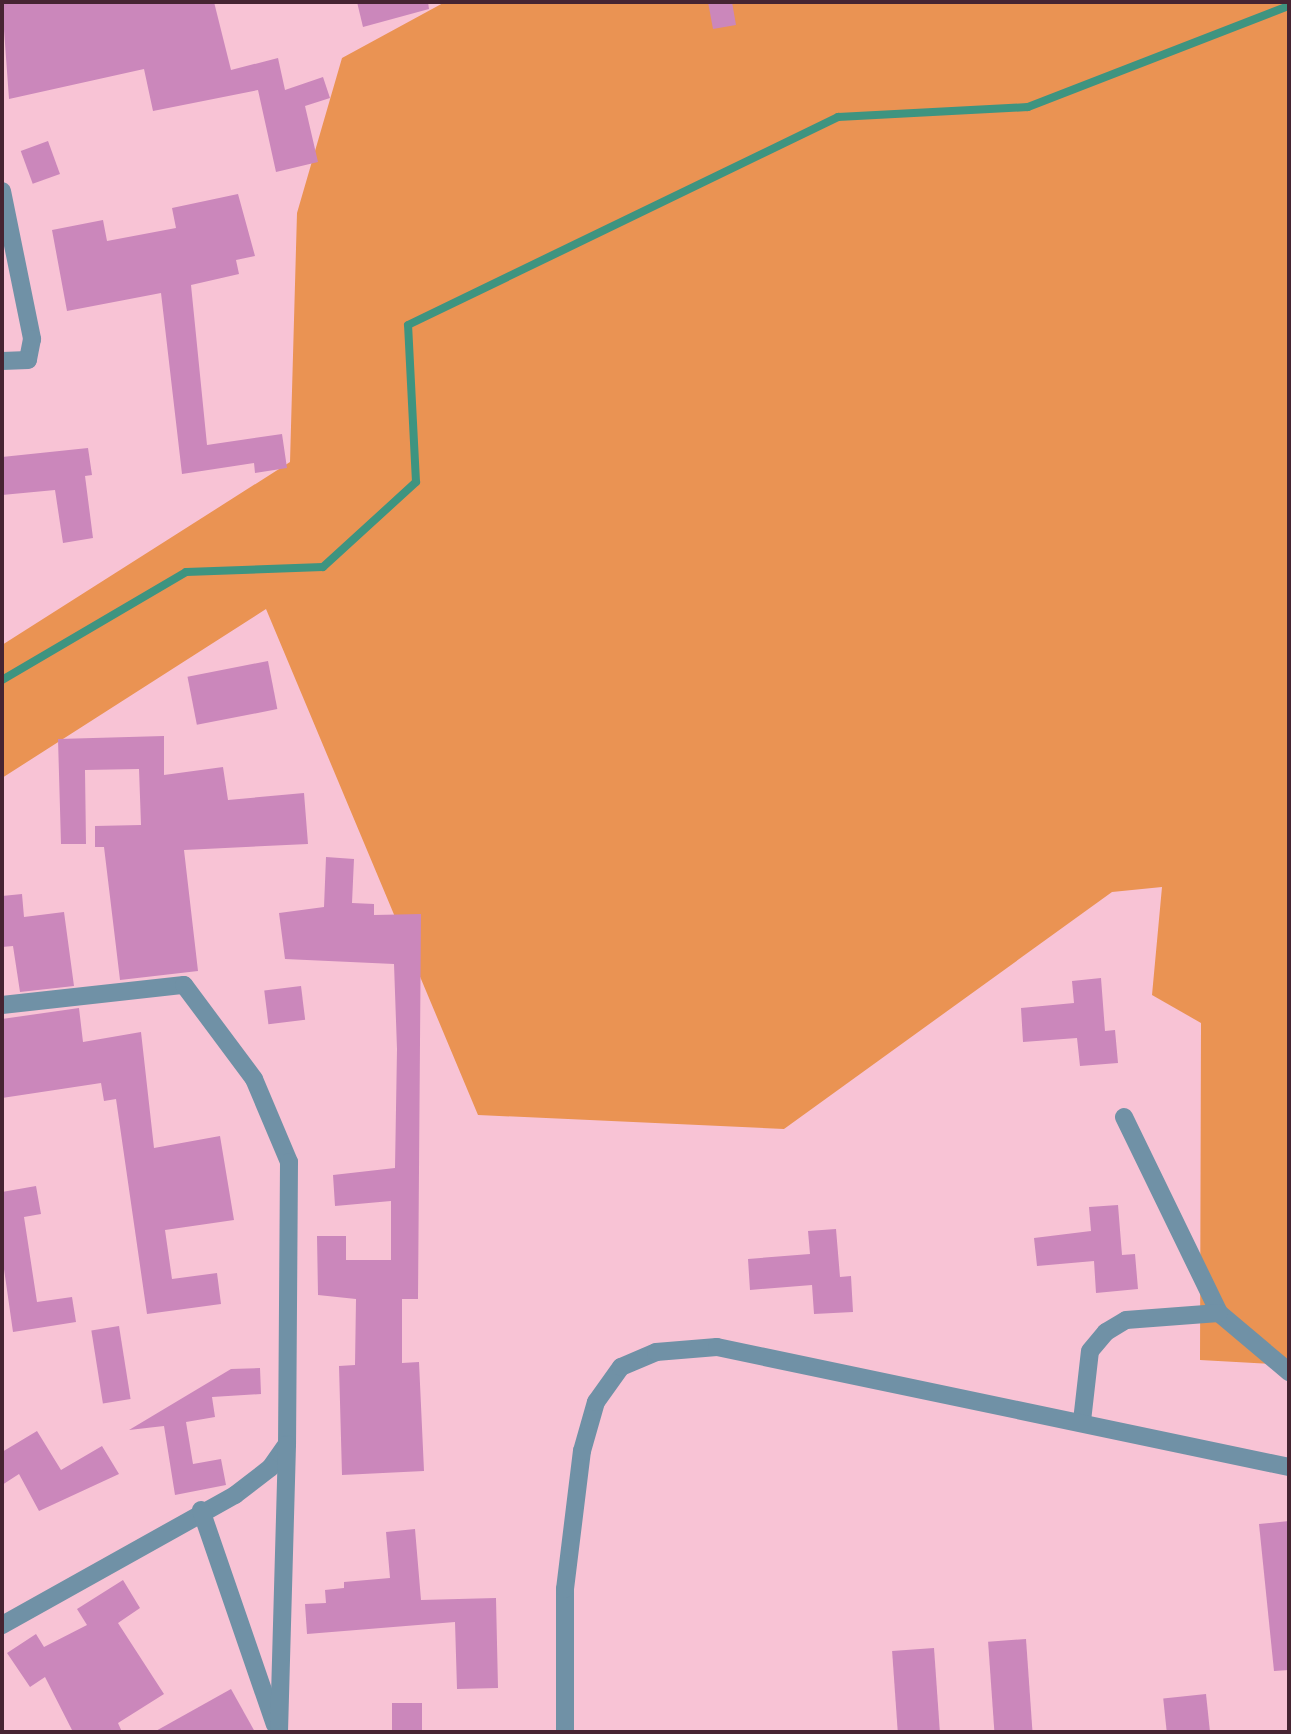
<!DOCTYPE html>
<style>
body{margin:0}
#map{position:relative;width:1291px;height:1734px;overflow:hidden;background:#f8c3d5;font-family:Inter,sans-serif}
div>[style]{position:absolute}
.green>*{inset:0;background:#ea9353}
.stream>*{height:8px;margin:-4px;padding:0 4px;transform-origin:4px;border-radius:4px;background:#3e9480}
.building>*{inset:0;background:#cb87bb;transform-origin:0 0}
.minor>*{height:18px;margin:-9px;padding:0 9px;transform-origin:9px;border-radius:9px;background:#7091a6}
span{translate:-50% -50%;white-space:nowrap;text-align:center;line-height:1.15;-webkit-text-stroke:6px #fad6e2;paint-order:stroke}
.frame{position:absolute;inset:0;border:4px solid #462432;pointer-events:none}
</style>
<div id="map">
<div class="green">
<div style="clip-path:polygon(445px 2px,1289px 2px,1289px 1365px,1200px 1360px,1201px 1023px,1152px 995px,1162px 887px,1112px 892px,784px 1129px,478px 1115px,266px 609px,2px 778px,2px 645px,290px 462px,297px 213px,342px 58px)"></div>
</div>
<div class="stream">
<div style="left:2px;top:680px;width:213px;rotate:-30.4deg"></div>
<div style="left:186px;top:572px;width:137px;rotate:-2.1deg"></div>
<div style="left:323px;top:567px;width:126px;rotate:-42.4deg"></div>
<div style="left:416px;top:482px;width:157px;rotate:-92.9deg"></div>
<div style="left:408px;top:325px;width:478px;rotate:-25.8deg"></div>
<div style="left:838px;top:117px;width:190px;rotate:-3deg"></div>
<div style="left:1028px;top:107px;width:280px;rotate:-21.2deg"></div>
</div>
<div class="building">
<div style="clip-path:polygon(2px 2px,214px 2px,231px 70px,278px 58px,285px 90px,323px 77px,330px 98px,305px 106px,318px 162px,276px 172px,258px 90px,153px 111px,144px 69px,9px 99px)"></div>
<div style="clip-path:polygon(357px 2px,428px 2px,429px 9px,363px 27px)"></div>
<div style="clip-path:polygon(708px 2px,732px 2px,736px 25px,713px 29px)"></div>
<div style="left:48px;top:141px;width:35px;height:29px;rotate:70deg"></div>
<div style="clip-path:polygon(238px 194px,255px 256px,236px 260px,239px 274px,191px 285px,207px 445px,282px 434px,287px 468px,255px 473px,254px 463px,182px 474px,161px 293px,67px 311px,52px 230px,103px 220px,107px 241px,176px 228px,172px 208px)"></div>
<div style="clip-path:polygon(88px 448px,92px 475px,85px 476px,93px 538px,63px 543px,55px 490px,2px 495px,2px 457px)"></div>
<div style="left:268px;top:661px;width:49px;height:82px;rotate:79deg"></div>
<div style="clip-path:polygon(164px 736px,164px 775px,223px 767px,228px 800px,304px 793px,308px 844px,184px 850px,198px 971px,120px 980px,104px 847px,95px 847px,95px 826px,141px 825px,139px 769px,85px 770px,86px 844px,61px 844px,58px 739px)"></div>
<div style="clip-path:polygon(326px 857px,354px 859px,352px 903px,374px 904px,374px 915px,421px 914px,418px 1299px,402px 1299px,402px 1363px,419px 1362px,424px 1471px,342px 1475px,339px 1366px,355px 1365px,356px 1299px,318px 1295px,317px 1236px,346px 1236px,346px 1260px,391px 1260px,391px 1201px,335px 1206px,333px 1175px,395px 1168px,397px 1049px,394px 964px,285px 959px,279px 913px,324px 907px)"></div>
<div style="clip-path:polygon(22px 894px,24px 917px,64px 912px,74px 986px,20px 992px,13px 946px,2px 947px,2px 896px)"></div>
<div style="clip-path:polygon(1101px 978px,1105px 1031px,1115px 1030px,1118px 1063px,1080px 1066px,1077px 1038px,1023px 1042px,1021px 1008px,1074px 1003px,1072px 981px)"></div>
<div style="left:301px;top:986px;width:34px;height:37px;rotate:83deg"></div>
<div style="clip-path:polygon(79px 1008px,83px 1042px,141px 1032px,154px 1148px,220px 1136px,234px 1220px,165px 1230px,172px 1279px,217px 1273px,221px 1304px,147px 1314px,116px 1099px,104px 1101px,101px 1083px,2px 1098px,2px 1019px)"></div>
<div style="clip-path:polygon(36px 1186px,41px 1214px,24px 1217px,37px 1302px,72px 1297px,76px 1322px,13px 1332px,2px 1255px,2px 1192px)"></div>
<div style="clip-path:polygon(1118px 1205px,1122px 1255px,1135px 1254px,1138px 1289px,1096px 1293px,1094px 1261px,1037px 1266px,1034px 1238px,1091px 1231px,1089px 1207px)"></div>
<div style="clip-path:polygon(836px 1229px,840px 1277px,851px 1276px,853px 1312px,814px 1314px,812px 1285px,750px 1290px,748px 1259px,810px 1254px,808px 1231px)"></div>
<div style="left:119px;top:1326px;width:74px;height:28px;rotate:81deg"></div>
<div style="clip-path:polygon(260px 1368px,261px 1394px,212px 1397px,215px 1417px,186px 1422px,193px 1464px,221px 1459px,226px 1485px,175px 1495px,164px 1426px,129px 1430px,231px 1369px)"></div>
<div style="clip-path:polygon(37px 1431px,61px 1470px,102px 1446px,119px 1474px,39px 1511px,19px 1474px,2px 1485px,2px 1452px)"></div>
<div style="clip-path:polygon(1289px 1521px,1289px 1670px,1274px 1671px,1259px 1524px)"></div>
<div style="clip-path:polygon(415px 1529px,421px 1600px,496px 1598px,498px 1688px,457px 1689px,455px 1622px,307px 1634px,305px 1604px,326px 1603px,325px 1590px,344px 1588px,344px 1582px,390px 1578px,386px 1532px)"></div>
<div style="clip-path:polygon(123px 1580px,140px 1608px,118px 1623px,164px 1694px,118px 1723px,122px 1732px,73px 1732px,45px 1677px,30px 1687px,7px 1653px,36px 1634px,44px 1647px,87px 1625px,77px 1609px)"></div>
<div style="left:1026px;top:1639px;width:93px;height:38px;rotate:86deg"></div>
<div style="left:934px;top:1648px;width:84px;height:42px;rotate:86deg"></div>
<div style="clip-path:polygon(231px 1689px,255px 1732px,154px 1732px)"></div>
<div style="left:1206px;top:1694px;width:38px;height:43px;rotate:84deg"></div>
<div style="left:392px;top:1703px;width:30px;height:29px"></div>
</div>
<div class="minor">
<div style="left:2px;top:191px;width:151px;rotate:78.5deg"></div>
<div style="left:32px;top:339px;width:21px;rotate:101deg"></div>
<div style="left:28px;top:360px;width:26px;rotate:178deg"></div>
<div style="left:2px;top:1005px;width:183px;rotate:-6.3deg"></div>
<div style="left:184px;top:985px;width:117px;rotate:53.3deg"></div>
<div style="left:254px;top:1079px;width:90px;rotate:67.1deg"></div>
<div style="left:289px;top:1162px;width:282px;rotate:90.4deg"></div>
<div style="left:287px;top:1444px;width:29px;rotate:125deg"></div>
<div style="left:270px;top:1468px;width:44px;rotate:142.4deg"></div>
<div style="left:235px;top:1495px;width:267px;rotate:150.8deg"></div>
<div style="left:1124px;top:1117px;width:218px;rotate:64.1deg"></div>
<div style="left:1219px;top:1313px;width:92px;rotate:40.1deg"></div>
<div style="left:1082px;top:1421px;width:70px;rotate:-83.5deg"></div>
<div style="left:1090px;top:1351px;width:25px;rotate:-50deg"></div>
<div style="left:1106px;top:1332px;width:23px;rotate:-31deg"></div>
<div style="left:1126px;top:1320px;width:93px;rotate:-4.3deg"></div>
<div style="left:201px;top:1510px;width:227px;rotate:71deg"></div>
<div style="left:279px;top:1732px;width:287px;rotate:-88.4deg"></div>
<div style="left:565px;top:1732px;width:143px;rotate:-90deg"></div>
<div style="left:565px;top:1589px;width:139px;rotate:-83deg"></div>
<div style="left:582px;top:1451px;width:51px;rotate:-74.1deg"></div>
<div style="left:596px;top:1402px;width:43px;rotate:-54.5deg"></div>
<div style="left:621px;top:1367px;width:38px;rotate:-23deg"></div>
<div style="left:656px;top:1352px;width:61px;rotate:-4.7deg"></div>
<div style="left:717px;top:1347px;width:584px;rotate:11.85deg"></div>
</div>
<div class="frame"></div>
</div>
